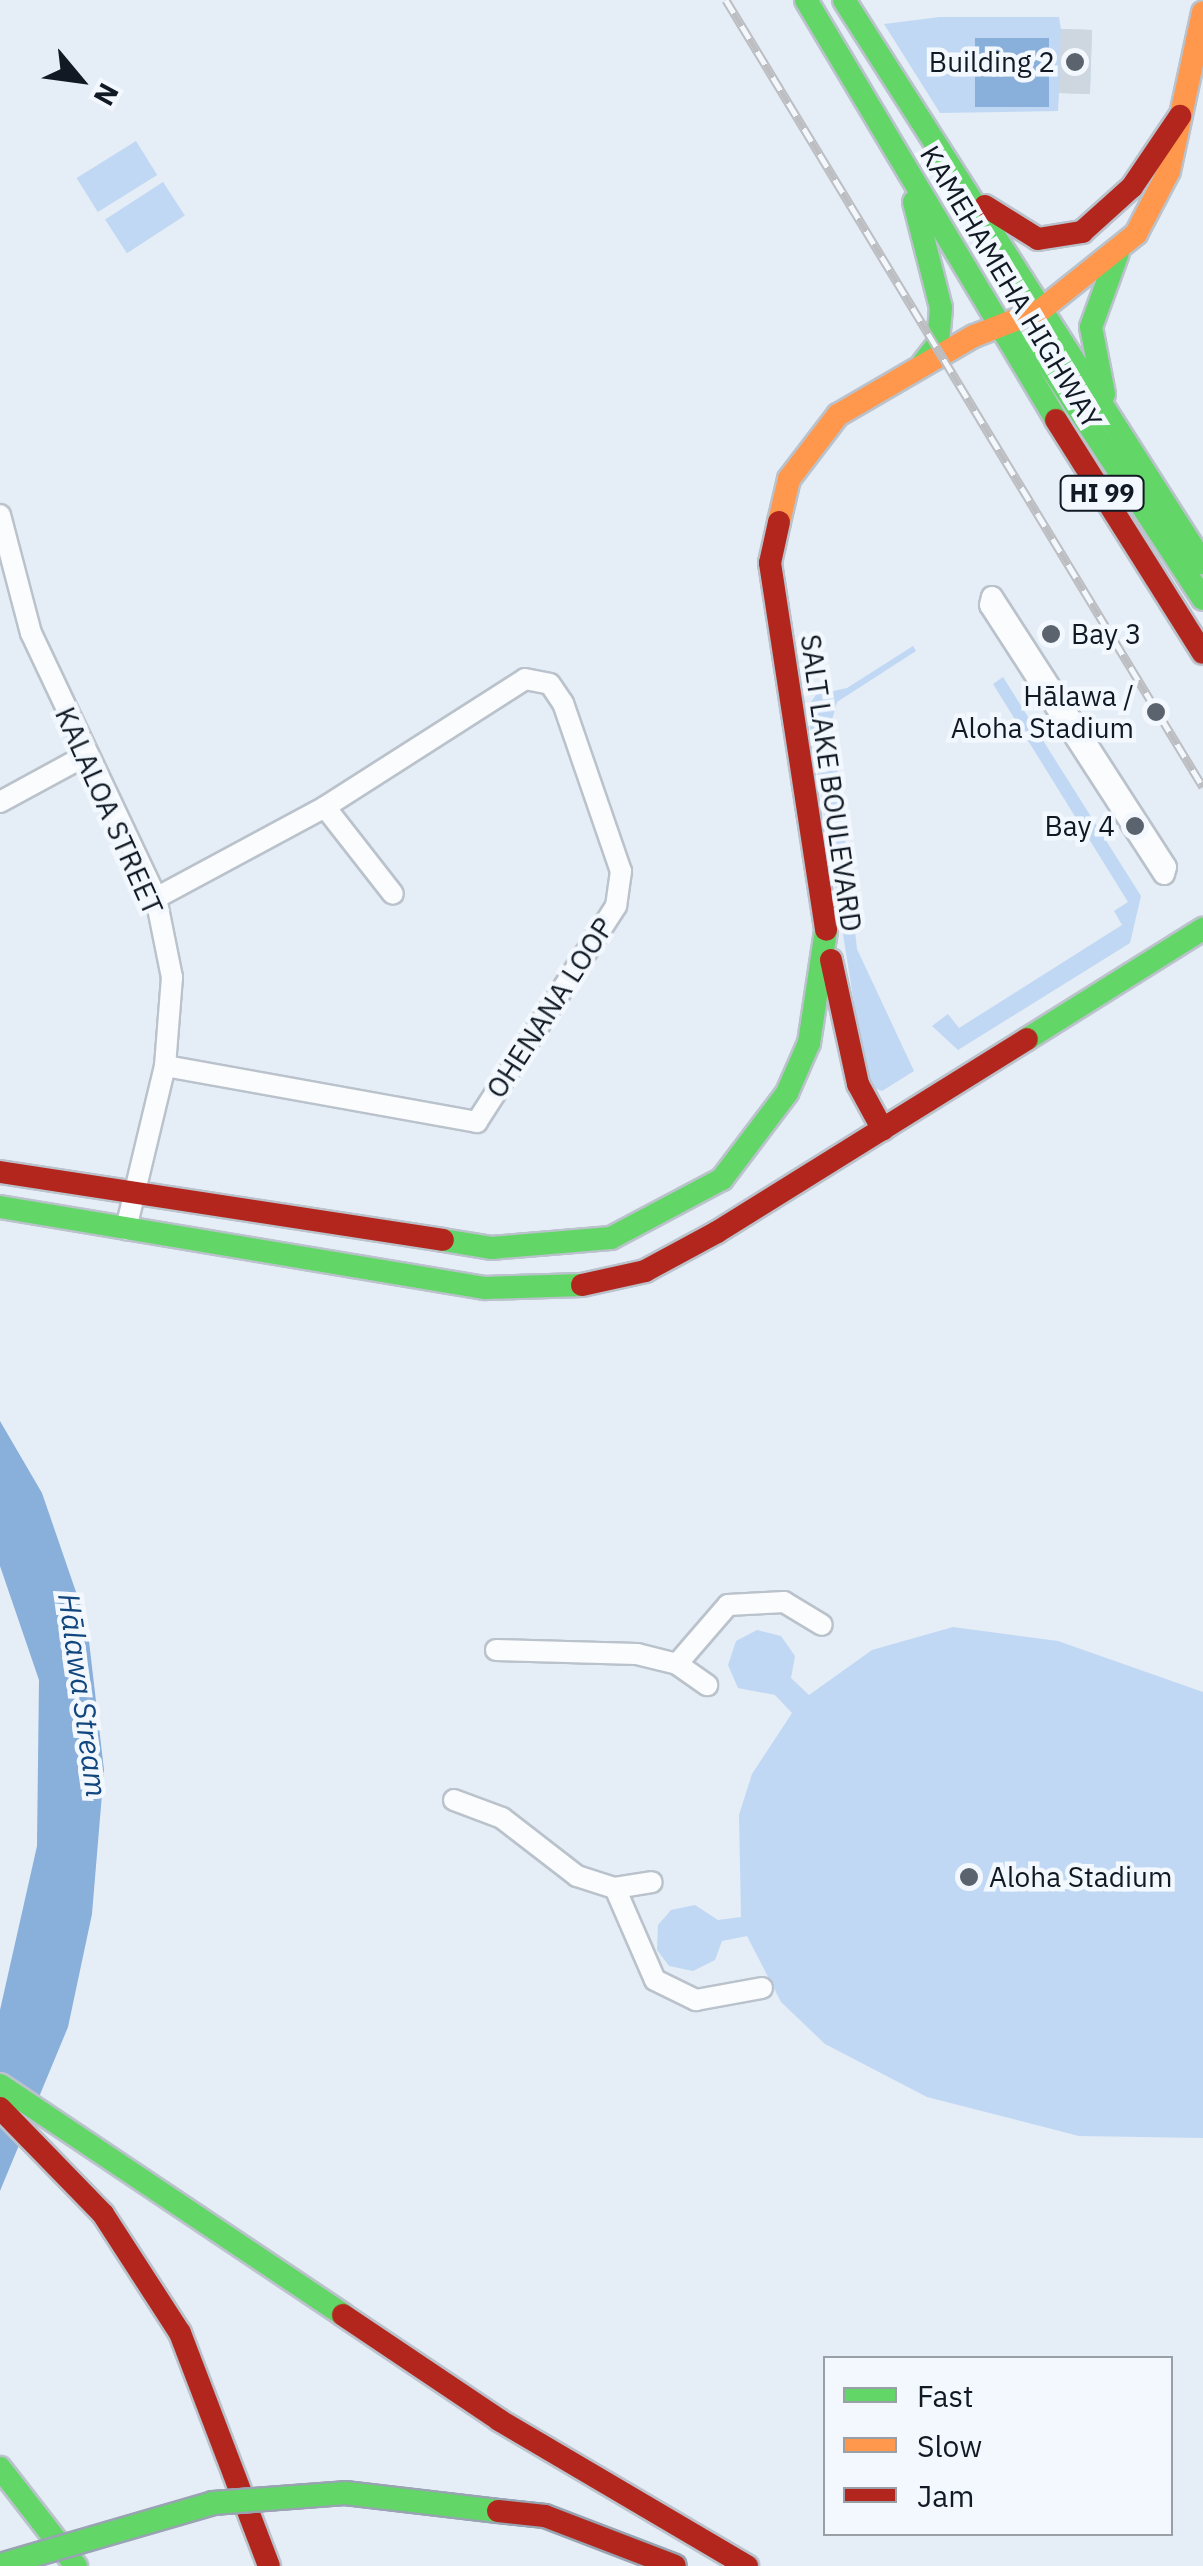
<!DOCTYPE html>
<meta charset="utf-8">
<style>
body{margin:0}
#map{position:relative;width:1203px;height:2566px;overflow:hidden;background:#e5edf6;font-family:"IBM Plex Sans",sans-serif}
div>[style]{position:absolute}
.green>*{inset:0;background:#c0d8f4;transform-origin:0 0}
.water>*{inset:0;background:#89afdb;transform-origin:0 0}
.building>*{inset:0;background:#ced6e0;transform-origin:0 0}
.roads{filter:drop-shadow(2px 0 #bac2cb) drop-shadow(-2px 0 #bac2cb) drop-shadow(0 2px #bac2cb) drop-shadow(0 -2px #bac2cb)}
.street>*{height:20px;margin:-10px;padding:0 10px;transform-origin:10px;border-radius:10px;background:#fbfcfe}
.fast>*{height:22px;margin:-11px;padding:0 11px;transform-origin:11px;border-radius:11px;background:#63d668}
.slow>*{height:22px;margin:-11px;padding:0 11px;transform-origin:11px;border-radius:11px;background:#ff974d}
.jam>*{height:22px;margin:-11px;padding:0 11px;transform-origin:11px;border-radius:11px;background:#b3261e}
.rail>*{height:9px;margin-top:-4.5px;transform-origin:0;background:repeating-linear-gradient(90deg,#f3f8fe 0 15px,#bcbec1 0 30px);box-sizing:border-box;border-block:2px solid #bcbec1}
.bridges{filter:drop-shadow(2px 0 #98a4b1) drop-shadow(-2px 0 #98a4b1) drop-shadow(0 2px #98a4b1) drop-shadow(0 -2px #98a4b1)}
.fast-bridge>*{height:22px;margin:-11px;padding:0 11px;transform-origin:11px;border-radius:11px;background:#63d668}
.jam-bridge>*{height:22px;margin:-11px;padding:0 11px;transform-origin:11px;border-radius:11px;background:#b3261e}
.dots>*{width:28px;height:28px;translate:-50% -50%;box-sizing:border-box;border:5px solid #f3f8fe;border-radius:50%}
span{translate:-50% -50%;white-space:nowrap;text-align:center;line-height:1.15;-webkit-text-stroke:9px #f3f8fe;paint-order:stroke}
.shield-label span{padding:2px 8px;background:#f3f8fe;border:2px solid;border-radius:8px;-webkit-text-stroke-width:0}
.shield-label{font-size:25px;color:#111a24;font-weight:700}
.poi-label{font-size:28px;color:#111a24}
.right{translate:-100% -50%;text-align:right}
.left{translate:0 -50%;text-align:left}
.street-label{font-size:28px;color:#111a24}
.water-label{font-size:30px;color:#11477e;font-style:italic}
.legend{position:absolute;left:823px;top:2356px;width:350px;height:180px;box-sizing:border-box;background:#f3f8fe;border:2px solid #999fa7;margin:0;padding:12px 18px;list-style:none;font-size:30px;color:#111a24}
.legend li{display:flex;align-items:center;gap:20px;height:50px}
.legend b{width:50px;border:2px solid #999fa7}
.north{position:absolute;left:30px;top:30px;width:100px;height:100px;-webkit-text-stroke:8px #f3f8fe;paint-order:stroke;rotate:119deg;font-size:28px;font-weight:700;line-height:40px;text-align:center;color:#111a24}
.north::after{content:'';display:block;margin:auto;width:35px;height:45px;background:#111a24;clip-path:polygon(50% 0,100% 100%,50% 72%,0 100%)}
</style>
<div id="map">
<div class="green">
<div style="clip-path:polygon(940px 17px,1059px 17px,1061px 29px,1092px 30px,1090px 94px,1059px 93px,1058px 111px,940px 113px,884px 24px)"></div>
<div style="left:136px;top:141px;width:40px;height:70px;rotate:58deg"></div>
<div style="left:163px;top:182px;width:40px;height:69px;rotate:57deg"></div>
<div style="clip-path:polygon(913px 646px,916px 651px,837px 702px,832px 720px,857px 949px,914px 1071px,882px 1091px,867px 1085px,807px 708px,816px 695px,847px 688px)"></div>
<div style="clip-path:polygon(1003px 677px,1141px 896px,1130px 943px,958px 1050px,932px 1026px,948px 1014px,959px 1028px,1122px 925px,1114px 911px,1128px 902px,993px 684px)"></div>
<div style="clip-path:polygon(953px 1627px,1058px 1641px,1203px 1692px,1203px 2138px,1079px 2136px,927px 2097px,825px 2044px,781px 2002px,747px 1936px,722px 1941px,715px 1960px,693px 1971px,669px 1966px,657px 1950px,658px 1925px,671px 1910px,695px 1905px,718px 1920px,741px 1917px,739px 1815px,752px 1774px,792px 1713px,775px 1695px,738px 1688px,728px 1665px,736px 1641px,757px 1630px,781px 1636px,795px 1656px,791px 1678px,809px 1695px,872px 1650px)"></div>
</div>
<div class="water">
<div style="left:975px;top:38px;width:74px;height:69px"></div>
<div style="clip-path:polygon(0 1421px,42px 1493px,87px 1624px,104px 1770px,92px 1914px,68px 2027px,0 2191px,0 2010px,37px 1846px,39px 1680px,0 1566px)"></div>
</div>
<div class="building">
<div style="left:1061px;top:29px;width:31px;height:64px;rotate:2deg"></div>
</div>
<div class="roads">
<div class="street">
<div style="left:0;top:515px;width:122px;rotate:75.3deg"></div>
<div style="left:31px;top:633px;width:293px;rotate:64.7deg"></div>
<div style="left:156px;top:898px;width:81px;rotate:78.6deg"></div>
<div style="left:172px;top:977px;width:89px;rotate:94.5deg"></div>
<div style="left:165px;top:1066px;width:168px;rotate:103.5deg"></div>
<div style="left:992px;top:597px;width:321px;rotate:57.2deg"></div>
<div style="left:1166px;top:867px;width:7px;rotate:106deg"></div>
<div style="left:1164px;top:874px;width:320px;rotate:-122.9deg"></div>
<div style="left:990px;top:605px;width:8px;rotate:-76deg"></div>
<div style="left:0;top:802px;width:94px;rotate:-28.5deg"></div>
<div style="left:325px;top:807px;width:110px;rotate:52deg"></div>
<div style="left:156px;top:898px;width:192px;rotate:-28.3deg"></div>
<div style="left:325px;top:807px;width:237px;rotate:-32.6deg"></div>
<div style="left:525px;top:679px;width:25px;rotate:11deg"></div>
<div style="left:550px;top:684px;width:23px;rotate:56deg"></div>
<div style="left:563px;top:703px;width:178px;rotate:71deg"></div>
<div style="left:621px;top:871px;width:35px;rotate:98deg"></div>
<div style="left:616px;top:906px;width:257px;rotate:122.8deg"></div>
<div style="left:477px;top:1122px;width:317px;rotate:-169.8deg"></div>
<div style="left:496px;top:1650px;width:141px;rotate:1.6deg"></div>
<div style="left:637px;top:1654px;width:41px;rotate:14deg"></div>
<div style="left:677px;top:1664px;width:37px;rotate:35deg"></div>
<div style="left:677px;top:1664px;width:78px;rotate:-49.2deg"></div>
<div style="left:728px;top:1605px;width:56px;rotate:-3.1deg"></div>
<div style="left:784px;top:1602px;width:44px;rotate:31.2deg"></div>
<div style="left:454px;top:1800px;width:51px;rotate:20.6deg"></div>
<div style="left:502px;top:1818px;width:95px;rotate:37.7deg"></div>
<div style="left:577px;top:1876px;width:40px;rotate:18deg"></div>
<div style="left:615px;top:1888px;width:37px;rotate:-9deg"></div>
<div style="left:615px;top:1888px;width:100px;rotate:66.5deg"></div>
<div style="left:655px;top:1980px;width:46px;rotate:26deg"></div>
<div style="left:696px;top:2000px;width:67px;rotate:-10.3deg"></div>
</div>
<div class="fast">
<div style="left:806px;top:0;width:489px;rotate:59.2deg"></div>
<div style="left:844px;top:0;width:668px;rotate:57.48deg"></div>
<div style="left:914px;top:202px;width:109px;rotate:75.7deg"></div>
<div style="left:941px;top:308px;width:36px;rotate:95deg"></div>
<div style="left:938px;top:344px;width:24px;rotate:128deg"></div>
<div style="left:1003px;top:332px;width:55px;rotate:34.6deg"></div>
<div style="left:1048px;top:363px;width:282px;rotate:56.7deg"></div>
<div style="left:1104px;top:394px;width:68px;rotate:-101deg"></div>
<div style="left:1091px;top:327px;width:79px;rotate:-70deg"></div>
<div style="left:1027px;top:1039px;width:208px;rotate:-32deg"></div>
<div style="left:0;top:1207px;width:492px;rotate:9.5deg"></div>
<div style="left:485px;top:1288px;width:97px;rotate:-1.8deg"></div>
<div style="left:443px;top:1240px;width:50px;rotate:9.3deg"></div>
<div style="left:492px;top:1248px;width:119px;rotate:-4.8deg"></div>
<div style="left:611px;top:1238px;width:126px;rotate:-28deg"></div>
<div style="left:722px;top:1179px;width:108px;rotate:-52.9deg"></div>
<div style="left:787px;top:1093px;width:55px;rotate:-66.3deg"></div>
<div style="left:809px;top:1043px;width:114px;rotate:-81.4deg"></div>
<div style="left:0;top:2085px;width:413px;rotate:33.8deg"></div>
<div style="left:0;top:2468px;width:124px;rotate:52.2deg"></div>
</div>
<div class="slow">
<div style="left:779px;top:522px;width:44px;rotate:-76.9deg"></div>
<div style="left:789px;top:479px;width:81px;rotate:-52.6deg"></div>
<div style="left:838px;top:415px;width:157px;rotate:-30.2deg"></div>
<div style="left:974px;top:336px;width:72px;rotate:-21.2deg"></div>
<div style="left:1041px;top:310px;width:122px;rotate:-38.7deg"></div>
<div style="left:1136px;top:234px;width:71px;rotate:-62.4deg"></div>
<div style="left:1169px;top:171px;width:162px;rotate:-77.9deg"></div>
</div>
<div class="jam">
<div style="left:985px;top:206px;width:62px;rotate:31.9deg"></div>
<div style="left:1038px;top:239px;width:45px;rotate:-9deg"></div>
<div style="left:1082px;top:232px;width:67px;rotate:-42deg"></div>
<div style="left:1132px;top:187px;width:86px;rotate:-55.9deg"></div>
<div style="left:1056px;top:420px;width:275px;rotate:57.8deg"></div>
<div style="left:779px;top:522px;width:42px;rotate:102.4deg"></div>
<div style="left:770px;top:563px;width:371px;rotate:81.3deg"></div>
<div style="left:831px;top:960px;width:127px;rotate:77.7deg"></div>
<div style="left:858px;top:1084px;width:52px;rotate:61.5deg"></div>
<div style="left:0;top:1172px;width:448px;rotate:8.7deg"></div>
<div style="left:582px;top:1285px;width:65px;rotate:-12.5deg"></div>
<div style="left:645px;top:1271px;width:82px;rotate:-28.4deg"></div>
<div style="left:717px;top:1232px;width:365px;rotate:-31.9deg"></div>
<div style="left:0;top:2108px;width:148px;rotate:45.8deg"></div>
<div style="left:103px;top:2214px;width:142px;rotate:57.1deg"></div>
<div style="left:180px;top:2333px;width:249px;rotate:69.1deg"></div>
<div style="left:343px;top:2315px;width:188px;rotate:33.9deg"></div>
<div style="left:499px;top:2420px;width:288px;rotate:30.5deg"></div>
</div>
</div>
<div class="rail">
<div style="left:726px;top:0;width:920px;rotate:58.78deg"></div>
</div>
<div class="bridges">
<div class="fast-bridge">
<div style="left:0;top:2565px;width:222px;rotate:-16.2deg"></div>
<div style="left:213px;top:2503px;width:132px;rotate:-4.3deg"></div>
<div style="left:345px;top:2493px;width:154px;rotate:6.7deg"></div>
</div>
<div class="jam-bridge">
<div style="left:498px;top:2511px;width:47px;rotate:6.1deg"></div>
<div style="left:545px;top:2516px;width:139px;rotate:21deg"></div>
</div>
</div>
<div class="dots">
<div style="left:1075px;top:62px;background:#5b646e"></div>
<div style="left:1051px;top:634px;background:#5b646e"></div>
<div style="left:1156px;top:712px;background:#5b646e"></div>
<div style="left:1135px;top:826px;background:#5b646e"></div>
<div style="left:969px;top:1877px;background:#5b646e"></div>
</div>
<div class="shield-label">
<span style="left:1102px;top:493px">HI 99</span>
</div>
<div class="poi-label">
<span class="right" style="left:1055px;top:62px">Building 2</span>
<span class="left" style="left:1071px;top:634px">Bay 3</span>
<span class="right" style="left:1134px;top:712px">Hālawa /<br>Aloha Stadium</span>
<span class="right" style="left:1115px;top:826px">Bay 4</span>
<span class="left" style="left:989px;top:1877px">Aloha Stadium</span>
</div>
<div class="street-label">
<span style="left:1011px;top:287px;rotate:59deg">KAMEHAMEHA HIGHWAY</span>
<span style="left:831px;top:783px;rotate:82deg">SALT LAKE BOULEVARD</span>
<span style="left:109px;top:811px;rotate:66deg">KALALOA STREET</span>
<span style="left:550px;top:1008px;rotate:-57deg">OHENANA LOOP</span>
</div>
<div class="water-label">
<span style="left:83px;top:1695px;rotate:82deg">Hālawa Stream</span>
</div>
<ul class="legend">
<li><b style="height:12px;background:#63d668"></b>Fast</li>
<li><b style="height:12px;background:#ff974d"></b>Slow</li>
<li><b style="height:12px;background:#b3261e"></b>Jam</li>
</ul>
<div class="north">N</div>
</div>
